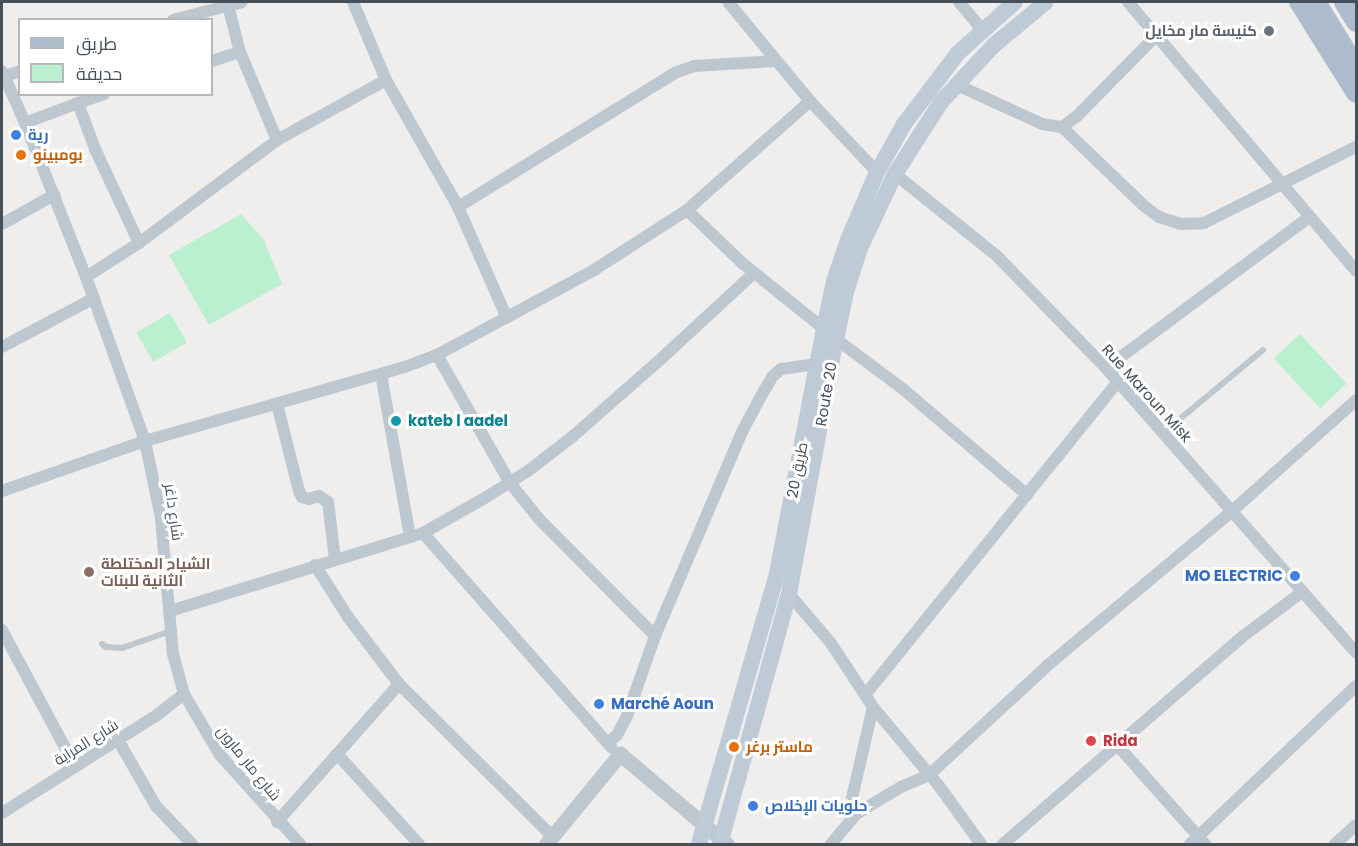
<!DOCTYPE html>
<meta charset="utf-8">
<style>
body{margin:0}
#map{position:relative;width:1358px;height:846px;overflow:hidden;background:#f0eded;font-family:Poppins,Cairo,sans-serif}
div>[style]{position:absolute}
.green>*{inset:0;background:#baefd0;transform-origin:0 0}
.service>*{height:6px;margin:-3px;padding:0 3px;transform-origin:3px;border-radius:3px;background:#bdc7d0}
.minor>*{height:12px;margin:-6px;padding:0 6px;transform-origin:6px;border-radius:6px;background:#bdc7d0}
.tertiary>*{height:15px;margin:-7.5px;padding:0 7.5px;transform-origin:7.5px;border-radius:7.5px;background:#bdc7d0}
.secondary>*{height:16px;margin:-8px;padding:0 8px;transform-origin:8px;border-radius:8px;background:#bfcad7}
.primary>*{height:20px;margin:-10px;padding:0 10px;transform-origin:10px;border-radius:10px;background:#acbccd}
.dots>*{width:16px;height:16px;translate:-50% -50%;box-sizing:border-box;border:3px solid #fff;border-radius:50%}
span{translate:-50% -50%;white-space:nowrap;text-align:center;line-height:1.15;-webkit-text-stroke:6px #fff;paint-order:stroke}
.worship-label{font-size:15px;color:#5b616d;font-weight:700}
.right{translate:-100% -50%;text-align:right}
.shop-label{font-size:15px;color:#366cbe;font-weight:700}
.left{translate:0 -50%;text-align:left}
.food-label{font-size:15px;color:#c56008;font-weight:700}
.street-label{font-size:15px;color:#45505b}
.culture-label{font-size:15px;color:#0d838f;font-weight:700}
.education-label{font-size:15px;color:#785e54;font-weight:700}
.health-label{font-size:15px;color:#be3a42;font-weight:700}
.frame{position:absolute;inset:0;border:3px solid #45505b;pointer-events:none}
.legend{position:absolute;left:18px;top:18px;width:195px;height:78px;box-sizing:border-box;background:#fff;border:2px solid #b5b9bd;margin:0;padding:8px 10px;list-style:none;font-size:18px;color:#45505b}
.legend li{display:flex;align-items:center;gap:12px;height:30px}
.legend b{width:30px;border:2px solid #b5b9bd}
</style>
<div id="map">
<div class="green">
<div style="clip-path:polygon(241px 214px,264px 240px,282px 284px,209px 325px,169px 255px)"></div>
<div style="left:170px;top:313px;width:34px;height:39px;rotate:60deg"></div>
<div style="left:1300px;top:334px;width:68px;height:36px;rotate:47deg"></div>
</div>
<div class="service">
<div style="left:1163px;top:433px;width:130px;rotate:-39.7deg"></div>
<div style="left:102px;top:644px;width:5px;rotate:37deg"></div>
<div style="left:106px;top:647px;width:16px;rotate:4deg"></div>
<div style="left:122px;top:648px;width:52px;rotate:-19.1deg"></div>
</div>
<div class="minor">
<div style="left:353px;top:2px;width:85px;rotate:67.1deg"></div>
<div style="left:386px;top:80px;width:146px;rotate:60.4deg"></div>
<div style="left:458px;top:207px;width:121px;rotate:66.2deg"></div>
<div style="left:728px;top:2px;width:129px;rotate:50.4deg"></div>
<div style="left:810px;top:101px;width:98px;rotate:46.7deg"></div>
<div style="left:959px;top:2px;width:35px;rotate:50deg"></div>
<div style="left:1128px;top:2px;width:353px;rotate:49.7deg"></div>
<div style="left:228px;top:5px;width:49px;rotate:75.7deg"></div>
<div style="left:240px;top:52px;width:95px;rotate:67.2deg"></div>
<div style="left:173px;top:20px;width:71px;rotate:-14.6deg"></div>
<div style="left:212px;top:61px;width:29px;rotate:-18deg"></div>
<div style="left:2px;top:71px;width:57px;rotate:66.1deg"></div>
<div style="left:25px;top:123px;width:166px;rotate:68.4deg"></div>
<div style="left:86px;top:277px;width:174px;rotate:70.2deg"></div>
<div style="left:145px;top:441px;width:79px;rotate:78.3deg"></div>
<div style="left:161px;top:518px;width:137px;rotate:85deg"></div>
<div style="left:173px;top:654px;width:41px;rotate:74.6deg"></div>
<div style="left:184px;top:694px;width:71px;rotate:59.5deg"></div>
<div style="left:220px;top:755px;width:120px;rotate:48deg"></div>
<div style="left:2px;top:77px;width:19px;rotate:-18deg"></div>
<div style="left:957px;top:85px;width:94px;rotate:24.6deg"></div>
<div style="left:1042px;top:124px;width:20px;rotate:9deg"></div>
<div style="left:1062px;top:127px;width:19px;rotate:-36deg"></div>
<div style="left:1077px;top:116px;width:114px;rotate:-45.4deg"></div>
<div style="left:104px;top:94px;width:28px;rotate:161deg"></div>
<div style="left:78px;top:103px;width:49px;rotate:69.7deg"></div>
<div style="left:95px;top:149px;width:104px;rotate:64.9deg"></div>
<div style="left:25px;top:123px;width:57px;rotate:-20.7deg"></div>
<div style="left:1062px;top:127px;width:112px;rotate:43.9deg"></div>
<div style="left:1143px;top:205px;width:20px;rotate:37deg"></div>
<div style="left:1159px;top:217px;width:22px;rotate:18deg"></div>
<div style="left:1180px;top:224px;width:24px;rotate:-2deg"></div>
<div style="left:1204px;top:223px;width:170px;rotate:-26.6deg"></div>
<div style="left:895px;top:174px;width:131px;rotate:38.8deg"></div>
<div style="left:997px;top:256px;width:156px;rotate:45.8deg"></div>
<div style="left:1106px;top:368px;width:379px;rotate:48.7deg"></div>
<div style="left:458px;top:207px;width:257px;rotate:-31.7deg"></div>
<div style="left:677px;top:72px;width:18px;rotate:-19deg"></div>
<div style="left:694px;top:66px;width:82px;rotate:-3.5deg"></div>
<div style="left:687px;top:210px;width:75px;rotate:43.9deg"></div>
<div style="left:741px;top:262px;width:107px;rotate:38.9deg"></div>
<div style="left:2px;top:224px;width:60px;rotate:-29.1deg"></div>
<div style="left:86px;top:277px;width:63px;rotate:-32.7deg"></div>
<div style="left:139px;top:243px;width:172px;rotate:-36.7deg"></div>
<div style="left:277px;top:140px;width:124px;rotate:-28.8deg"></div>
<div style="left:836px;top:339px;width:84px;rotate:36.7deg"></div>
<div style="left:903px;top:389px;width:163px;rotate:40.5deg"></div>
<div style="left:2px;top:347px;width:104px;rotate:-28deg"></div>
<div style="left:437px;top:355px;width:147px;rotate:60.3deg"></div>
<div style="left:510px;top:483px;width:46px;rotate:51.1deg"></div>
<div style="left:539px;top:519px;width:165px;rotate:45.2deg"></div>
<div style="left:1106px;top:368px;width:253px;rotate:-36.6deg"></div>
<div style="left:381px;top:374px;width:165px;rotate:79.9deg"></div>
<div style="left:277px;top:404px;width:90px;rotate:75.8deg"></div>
<div style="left:299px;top:491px;width:7px;rotate:63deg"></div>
<div style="left:302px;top:497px;width:7px;rotate:16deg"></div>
<div style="left:309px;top:499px;width:10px;rotate:-17deg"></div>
<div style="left:319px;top:496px;width:11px;rotate:34deg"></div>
<div style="left:328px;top:502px;width:57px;rotate:83deg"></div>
<div style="left:2px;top:491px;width:151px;rotate:-19.3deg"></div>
<div style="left:145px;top:441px;width:270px;rotate:-15.9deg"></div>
<div style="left:405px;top:367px;width:34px;rotate:-21deg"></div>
<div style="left:437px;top:355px;width:179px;rotate:-28.4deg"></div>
<div style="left:594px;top:270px;width:111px;rotate:-32.8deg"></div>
<div style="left:687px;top:210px;width:164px;rotate:-41.5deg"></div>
<div style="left:423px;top:533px;width:286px;rotate:48.7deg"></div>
<div style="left:315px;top:565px;width:62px;rotate:57.6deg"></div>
<div style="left:348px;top:617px;width:84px;rotate:52.7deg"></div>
<div style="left:399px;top:684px;width:217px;rotate:44.8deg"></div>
<div style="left:789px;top:594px;width:63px;rotate:49.5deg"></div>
<div style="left:830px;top:642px;width:78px;rotate:56.5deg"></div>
<div style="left:873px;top:707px;width:103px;rotate:50.1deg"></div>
<div style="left:939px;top:786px;width:72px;rotate:54.1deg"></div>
<div style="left:170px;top:611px;width:265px;rotate:-17.1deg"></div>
<div style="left:423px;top:533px;width:69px;rotate:-29.5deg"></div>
<div style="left:483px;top:499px;width:53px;rotate:-31.9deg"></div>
<div style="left:528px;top:471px;width:56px;rotate:-37.7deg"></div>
<div style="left:572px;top:437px;width:121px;rotate:-41.3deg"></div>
<div style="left:663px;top:357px;width:124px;rotate:-42.7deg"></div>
<div style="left:2px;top:630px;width:154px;rotate:61.8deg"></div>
<div style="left:865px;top:695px;width:402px;rotate:-51.1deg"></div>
<div style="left:118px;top:740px;width:76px;rotate:60.1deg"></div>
<div style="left:156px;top:806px;width:52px;rotate:46.5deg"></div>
<div style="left:608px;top:743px;width:12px;rotate:-42deg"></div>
<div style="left:617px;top:735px;width:21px;rotate:-62deg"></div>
<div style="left:627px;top:716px;width:85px;rotate:-70.7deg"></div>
<div style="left:655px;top:636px;width:224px;rotate:-66.9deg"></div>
<div style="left:743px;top:430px;width:36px;rotate:-62deg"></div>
<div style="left:760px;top:398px;width:24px;rotate:-60deg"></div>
<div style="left:772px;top:377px;width:12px;rotate:-42deg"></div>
<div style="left:781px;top:369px;width:35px;rotate:-8deg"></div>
<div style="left:1118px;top:746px;width:131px;rotate:48.4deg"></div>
<div style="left:337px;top:754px;width:122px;rotate:47.7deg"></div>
<div style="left:2px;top:813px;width:183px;rotate:-32.3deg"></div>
<div style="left:157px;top:715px;width:34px;rotate:-38deg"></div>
<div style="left:851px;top:818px;width:20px;rotate:-87deg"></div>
<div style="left:852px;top:798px;width:93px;rotate:-77deg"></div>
<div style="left:277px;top:822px;width:184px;rotate:-48.5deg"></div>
<div style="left:831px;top:844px;width:39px;rotate:-50deg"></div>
<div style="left:856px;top:814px;width:52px;rotate:-31deg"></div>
<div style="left:901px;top:787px;width:30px;rotate:-23deg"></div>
<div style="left:929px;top:775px;width:162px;rotate:-42.7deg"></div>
<div style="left:1048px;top:665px;width:240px;rotate:-39.9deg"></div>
<div style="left:1232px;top:511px;width:166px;rotate:-41.8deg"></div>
<div style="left:1003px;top:844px;width:316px;rotate:-40.9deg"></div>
<div style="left:1242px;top:637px;width:75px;rotate:-36.9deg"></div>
<div style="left:1190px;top:844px;width:229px;rotate:-43.6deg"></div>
<div style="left:1335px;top:844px;width:28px;rotate:-42deg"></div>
</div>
<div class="tertiary">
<div style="left:546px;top:844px;width:117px;rotate:-50.6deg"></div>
<div style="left:620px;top:754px;width:140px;rotate:40.1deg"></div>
</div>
<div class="secondary">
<div style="left:699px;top:844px;width:282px;rotate:-73.9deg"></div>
<div style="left:777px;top:573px;width:248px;rotate:-79.1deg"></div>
<div style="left:824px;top:329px;width:49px;rotate:-78.2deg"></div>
<div style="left:834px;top:281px;width:43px;rotate:-71.1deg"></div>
<div style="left:848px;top:240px;width:74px;rotate:-66.9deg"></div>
<div style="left:877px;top:172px;width:55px;rotate:-60.6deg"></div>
<div style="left:904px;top:124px;width:89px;rotate:-52.7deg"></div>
<div style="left:958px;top:53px;width:76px;rotate:-41.8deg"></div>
<div style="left:720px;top:844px;width:259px;rotate:-74.6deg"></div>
<div style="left:789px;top:594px;width:259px;rotate:-79.6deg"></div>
<div style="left:836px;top:339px;width:48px;rotate:-78deg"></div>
<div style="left:846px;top:292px;width:46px;rotate:-72.3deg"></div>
<div style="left:860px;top:248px;width:82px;rotate:-64.7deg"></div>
<div style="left:895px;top:174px;width:85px;rotate:-57.4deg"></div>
<div style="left:941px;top:102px;width:78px;rotate:-47.1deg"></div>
<div style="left:994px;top:45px;width:67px;rotate:-39.6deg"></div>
</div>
<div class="primary">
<div style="left:1299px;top:2px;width:107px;rotate:57.9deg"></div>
<div style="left:1316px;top:2px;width:76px;rotate:58.4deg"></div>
<div style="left:1344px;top:2px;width:23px;rotate:59deg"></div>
</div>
<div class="dots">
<div style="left:1269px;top:31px;background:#6b7280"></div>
<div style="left:16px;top:135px;background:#3f7fe0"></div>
<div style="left:21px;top:155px;background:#e8710a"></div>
<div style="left:396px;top:421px;background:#0f9aa8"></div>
<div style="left:89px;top:572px;background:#8d6e63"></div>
<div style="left:1295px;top:576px;background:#3f7fe0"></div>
<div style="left:599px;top:704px;background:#3f7fe0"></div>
<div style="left:1091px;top:741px;background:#e0444e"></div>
<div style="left:734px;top:747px;background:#e8710a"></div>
<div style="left:753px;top:806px;background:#3f7fe0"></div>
</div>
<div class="worship-label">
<span class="right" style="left:1257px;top:31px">كنيسة مار مخايل</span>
</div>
<div class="shop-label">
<span class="left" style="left:28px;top:135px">رية</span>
<span class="right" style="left:1283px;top:576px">MO ELECTRIC</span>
<span class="left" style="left:611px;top:704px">Marché Aoun</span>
<span class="left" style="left:765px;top:806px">حلويات الإخلاص</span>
</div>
<div class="food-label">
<span class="left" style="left:33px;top:155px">بومبينو</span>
<span class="left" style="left:746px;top:747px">ماستر برغر</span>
</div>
<div class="street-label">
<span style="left:1147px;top:393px;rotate:48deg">Rue Maroun Misk</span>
<span style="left:826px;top:394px;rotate:-80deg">Route 20</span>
<span style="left:797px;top:470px;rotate:-79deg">طريق 20</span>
<span style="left:174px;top:512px;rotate:82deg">شارع داغر</span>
<span style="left:86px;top:742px;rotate:-32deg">شارع المراية</span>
<span style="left:249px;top:763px;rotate:51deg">شارع مار مارون</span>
</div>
<div class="culture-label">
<span class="left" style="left:408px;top:421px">kateb l aadel</span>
</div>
<div class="education-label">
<span class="left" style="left:101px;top:572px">الشياح المختلطة<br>الثانية للبنات</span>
</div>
<div class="health-label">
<span class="left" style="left:1103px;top:741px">Rida</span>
</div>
<div class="frame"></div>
<ul class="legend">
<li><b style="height:8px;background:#acbccd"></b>طريق</li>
<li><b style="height:16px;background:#baefd0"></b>حديقة</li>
</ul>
</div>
